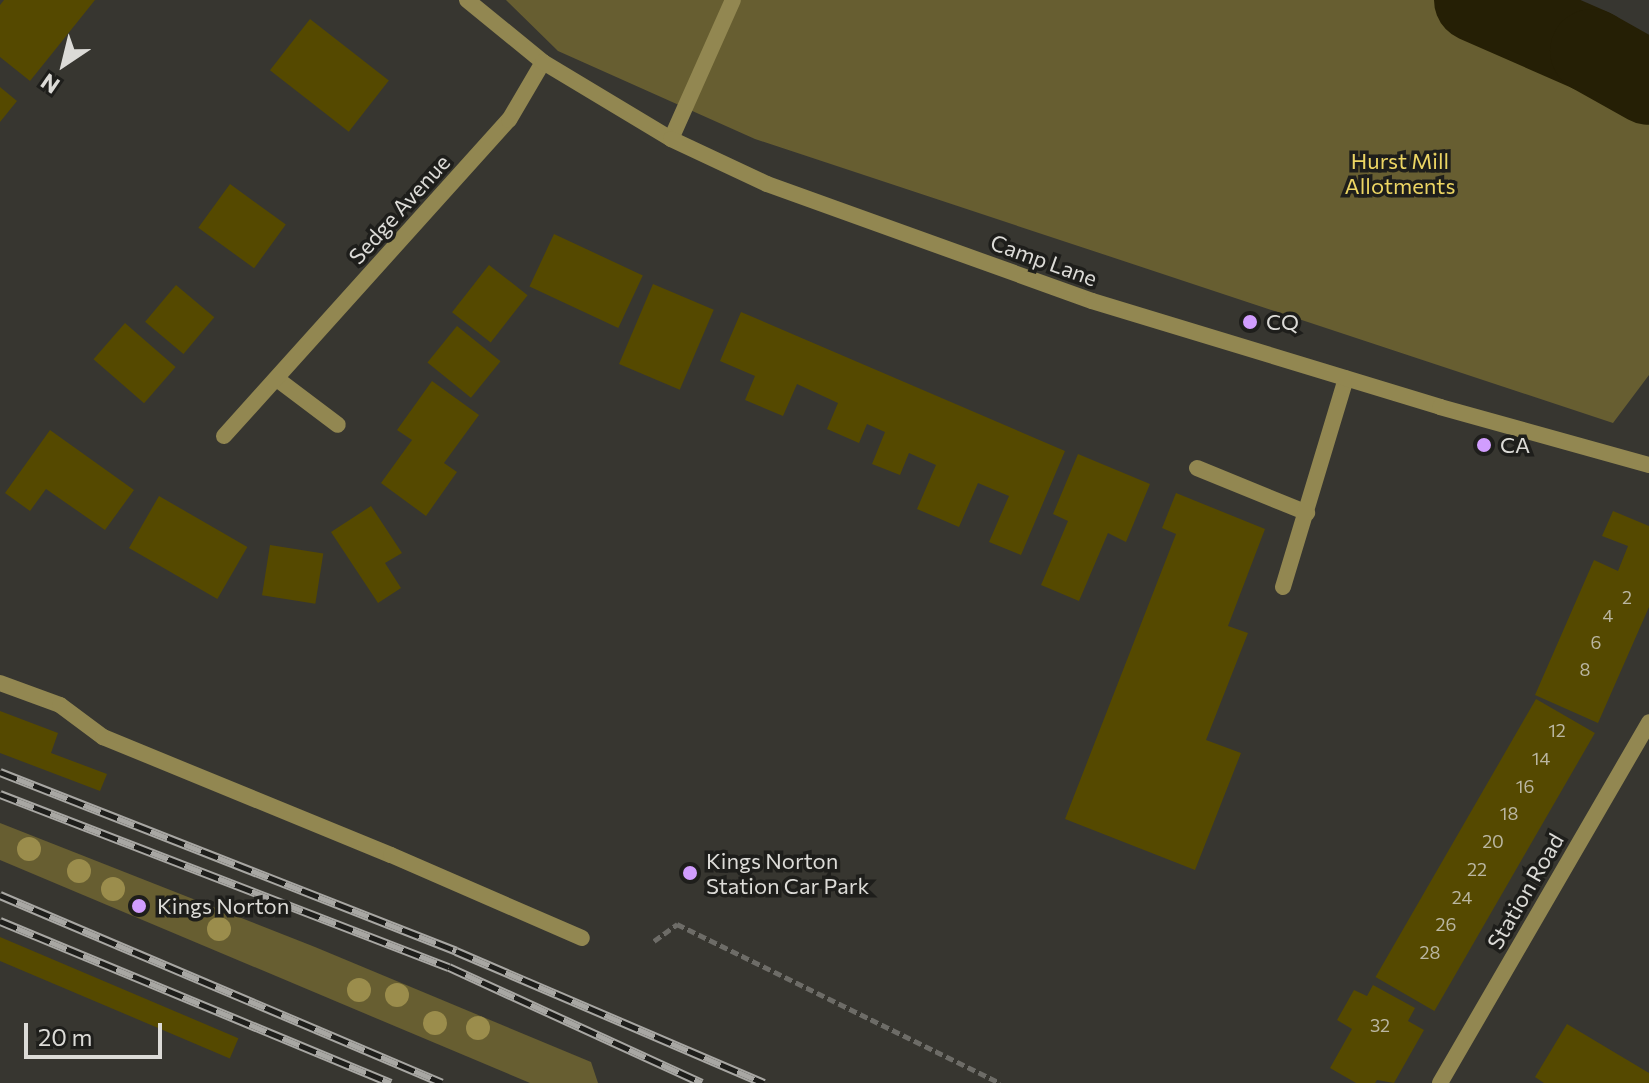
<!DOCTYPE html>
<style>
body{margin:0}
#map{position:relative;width:1649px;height:1083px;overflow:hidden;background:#373630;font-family:Commissioner,sans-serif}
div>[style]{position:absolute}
.green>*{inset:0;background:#675e31}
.river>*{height:84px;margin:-42px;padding:0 42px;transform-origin:42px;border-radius:42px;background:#251f05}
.building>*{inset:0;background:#554900;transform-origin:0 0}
.path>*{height:5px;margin-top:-2.5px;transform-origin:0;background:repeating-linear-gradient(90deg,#6d6c67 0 8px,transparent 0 12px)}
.service>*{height:16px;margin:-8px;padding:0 8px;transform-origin:8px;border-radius:8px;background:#928751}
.minor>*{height:16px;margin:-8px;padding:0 8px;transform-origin:8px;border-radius:8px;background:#928751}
.tertiary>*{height:16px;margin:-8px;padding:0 8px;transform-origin:8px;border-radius:8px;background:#928751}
.rail>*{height:9px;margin-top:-4.5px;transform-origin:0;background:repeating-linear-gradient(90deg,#1e1e1b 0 18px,#a8a7a3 0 36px);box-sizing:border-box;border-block:2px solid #a8a7a3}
.trees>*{width:24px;height:24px;margin:-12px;border-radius:50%;background:#9b8d4c}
.dots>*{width:22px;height:22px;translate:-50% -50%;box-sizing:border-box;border:4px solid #1e1e1b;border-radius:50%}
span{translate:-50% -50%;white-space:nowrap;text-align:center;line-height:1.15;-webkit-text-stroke:7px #1e1e1b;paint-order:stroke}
.number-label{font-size:18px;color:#bab6a1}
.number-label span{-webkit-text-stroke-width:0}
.park-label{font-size:22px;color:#ecd563}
.street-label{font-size:22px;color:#dcdbd7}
.poi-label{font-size:22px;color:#dcdbd7}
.left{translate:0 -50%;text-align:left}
.north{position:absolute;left:24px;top:24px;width:80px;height:80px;-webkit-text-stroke:6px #1e1e1b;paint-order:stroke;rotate:215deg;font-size:22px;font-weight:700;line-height:32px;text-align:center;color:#dcdbd7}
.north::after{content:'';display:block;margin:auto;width:28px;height:36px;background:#dcdbd7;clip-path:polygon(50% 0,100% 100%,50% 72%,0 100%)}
.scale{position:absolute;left:24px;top:1023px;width:138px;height:36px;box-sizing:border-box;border:4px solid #dcdbd7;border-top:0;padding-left:10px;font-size:24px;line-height:28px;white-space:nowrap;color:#dcdbd7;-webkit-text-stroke:6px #1e1e1b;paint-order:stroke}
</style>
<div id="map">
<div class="green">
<div style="clip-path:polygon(506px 0,1442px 0,1523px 42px,1587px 70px,1642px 84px,1649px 92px,1649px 375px,1613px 423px,755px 139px,558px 51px)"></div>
<div style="clip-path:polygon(0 823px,315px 947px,591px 1062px,598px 1083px,530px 1083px,0 860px)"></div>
</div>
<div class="river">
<div style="left:1476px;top:0;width:127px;rotate:23.7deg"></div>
<div style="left:1592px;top:51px;width:65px;rotate:29.3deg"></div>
</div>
<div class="building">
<div style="clip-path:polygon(4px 0,95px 0,30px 81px,0 57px,0 5px)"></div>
<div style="left:310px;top:19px;width:100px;height:65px;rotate:38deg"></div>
<div style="clip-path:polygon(0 87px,17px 101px,0 122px)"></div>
<div style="left:230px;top:184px;width:69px;height:54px;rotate:36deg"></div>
<div style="left:554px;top:234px;width:98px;height:58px;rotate:25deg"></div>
<div style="left:489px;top:265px;width:49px;height:60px;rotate:38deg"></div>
<div style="left:653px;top:284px;width:66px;height:87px;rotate:23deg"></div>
<div style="left:176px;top:285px;width:50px;height:48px;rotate:40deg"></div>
<div style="clip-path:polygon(741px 312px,1065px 451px,1021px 555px,989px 542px,1009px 496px,978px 483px,959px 527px,917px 509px,936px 465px,909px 453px,900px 475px,872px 464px,885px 432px,867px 424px,859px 443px,827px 429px,838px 403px,797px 384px,783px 416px,745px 400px,755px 376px,720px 361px)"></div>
<div style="left:125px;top:323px;width:67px;height:48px;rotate:41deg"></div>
<div style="left:457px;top:326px;width:56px;height:47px;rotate:39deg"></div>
<div style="clip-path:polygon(432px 381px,479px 415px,444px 463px,457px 472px,426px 516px,381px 483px,412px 440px,397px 430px)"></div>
<div style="clip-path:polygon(50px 430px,134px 490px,105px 530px,46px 489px,30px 511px,5px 493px)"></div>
<div style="clip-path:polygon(1078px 454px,1150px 484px,1126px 542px,1108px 533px,1079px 601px,1041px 585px,1068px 521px,1053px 514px)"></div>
<div style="clip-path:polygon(1176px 493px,1265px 529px,1228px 626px,1248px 633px,1206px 740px,1241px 753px,1195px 870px,1065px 819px,1176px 534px,1162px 528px)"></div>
<div style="left:159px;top:496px;width:102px;height:60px;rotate:30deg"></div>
<div style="clip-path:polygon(371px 506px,402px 553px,385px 563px,401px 588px,378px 603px,331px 532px)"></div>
<div style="clip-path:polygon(1613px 511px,1649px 526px,1649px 607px,1598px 723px,1535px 695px,1594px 560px,1618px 571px,1628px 546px,1602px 536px)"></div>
<div style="left:270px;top:545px;width:54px;height:51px;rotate:9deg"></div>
<div style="left:1536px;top:699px;width:68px;height:321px;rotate:30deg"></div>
<div style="clip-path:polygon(0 711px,58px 733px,51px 753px,107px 774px,100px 791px,0 753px)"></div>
<div style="left:0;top:937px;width:259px;height:22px;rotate:23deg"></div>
<div style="clip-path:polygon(1373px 985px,1415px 1008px,1408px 1021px,1424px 1030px,1394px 1083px,1377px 1080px,1375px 1083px,1356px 1083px,1330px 1068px,1352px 1029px,1337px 1020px,1354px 990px,1367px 996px)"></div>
<div style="clip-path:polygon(1567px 1024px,1649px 1073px,1649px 1083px,1544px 1083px,1535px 1077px)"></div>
</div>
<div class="path">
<div style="left:654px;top:941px;width:29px;rotate:-36deg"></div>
<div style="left:677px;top:924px;width:360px;rotate:26.2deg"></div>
</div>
<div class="service">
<div style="left:671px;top:139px;width:152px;rotate:-66deg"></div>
<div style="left:1197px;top:468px;width:119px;rotate:22.2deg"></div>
<div style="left:1283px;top:587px;width:218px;rotate:-73.2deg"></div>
<div style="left:0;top:683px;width:64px;rotate:20.1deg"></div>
<div style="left:60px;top:705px;width:54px;rotate:36.7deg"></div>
<div style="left:103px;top:737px;width:311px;rotate:22.3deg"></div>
<div style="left:391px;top:855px;width:208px;rotate:23.5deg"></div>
</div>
<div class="minor">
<div style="left:277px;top:379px;width:76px;rotate:37deg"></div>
<div style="left:224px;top:436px;width:426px;rotate:-48deg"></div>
<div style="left:509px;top:120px;width:67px;rotate:-59.6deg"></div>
<div style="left:1440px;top:1083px;width:417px;rotate:-59.9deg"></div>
</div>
<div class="tertiary">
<div style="left:467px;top:0;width:98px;rotate:39.2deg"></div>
<div style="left:543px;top:62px;width:149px;rotate:31deg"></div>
<div style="left:671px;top:139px;width:106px;rotate:25.1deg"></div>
<div style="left:767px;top:184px;width:345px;rotate:19.8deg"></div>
<div style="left:1092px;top:301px;width:364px;rotate:16.9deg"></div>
<div style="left:1440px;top:407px;width:217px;rotate:15.5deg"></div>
</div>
<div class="rail">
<div style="left:0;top:772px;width:490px;rotate:21.4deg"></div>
<div style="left:456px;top:951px;width:335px;rotate:23.2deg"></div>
<div style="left:0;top:794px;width:481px;rotate:21.1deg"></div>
<div style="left:449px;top:967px;width:278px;rotate:24.6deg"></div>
<div style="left:0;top:895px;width:480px;rotate:23deg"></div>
<div style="left:0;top:921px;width:423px;rotate:22.5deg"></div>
</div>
<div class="trees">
<div style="left:29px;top:849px"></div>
<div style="left:79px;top:871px"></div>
<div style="left:113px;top:889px"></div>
<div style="left:219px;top:929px"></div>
<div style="left:359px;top:990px"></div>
<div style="left:397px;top:995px"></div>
<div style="left:435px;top:1023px"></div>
<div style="left:478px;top:1028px"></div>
</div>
<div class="dots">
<div style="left:1250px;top:322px;background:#d19dfe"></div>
<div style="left:1484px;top:445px;background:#d19dfe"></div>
<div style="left:690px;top:873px;background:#d19dfe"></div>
<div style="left:139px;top:906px;background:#d19dfe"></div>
</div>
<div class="number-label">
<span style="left:1627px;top:597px">2</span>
<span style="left:1608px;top:615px">4</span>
<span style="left:1596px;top:642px">6</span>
<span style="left:1585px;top:669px">8</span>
<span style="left:1557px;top:730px">12</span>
<span style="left:1541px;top:758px">14</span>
<span style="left:1525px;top:786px">16</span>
<span style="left:1509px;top:813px">18</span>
<span style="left:1493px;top:841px">20</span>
<span style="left:1477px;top:869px">22</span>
<span style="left:1462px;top:897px">24</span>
<span style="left:1446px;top:924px">26</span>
<span style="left:1430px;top:952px">28</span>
<span style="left:1380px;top:1025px">32</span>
</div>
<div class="park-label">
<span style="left:1400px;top:173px">Hurst Mill<br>Allotments</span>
</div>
<div class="street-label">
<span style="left:399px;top:209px;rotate:-48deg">Sedge Avenue</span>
<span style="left:1044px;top:260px;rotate:20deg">Camp Lane</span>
<span style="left:1525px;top:891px;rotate:-60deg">Station Road</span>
</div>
<div class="poi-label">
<span class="left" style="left:1266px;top:322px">CQ</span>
<span class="left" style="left:1500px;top:445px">CA</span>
<span class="left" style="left:706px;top:873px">Kings Norton<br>Station Car Park</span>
<span class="left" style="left:157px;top:906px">Kings Norton</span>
</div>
<div class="north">N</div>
<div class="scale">20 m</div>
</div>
